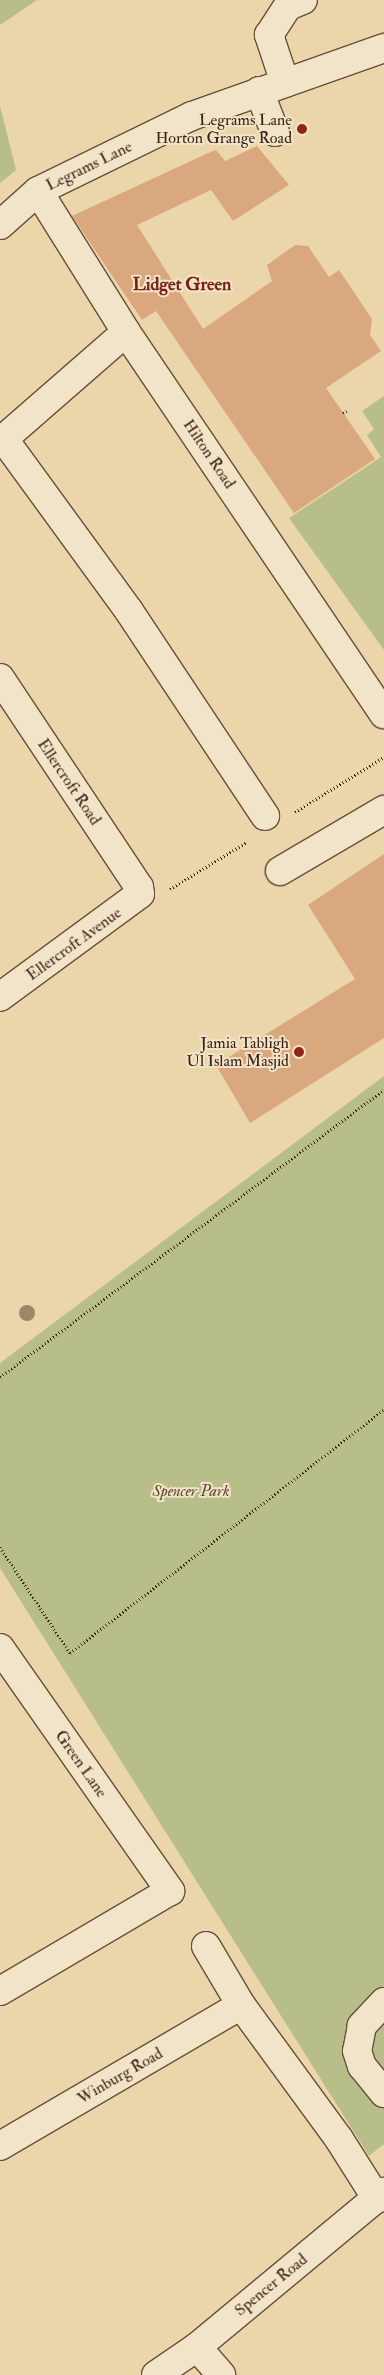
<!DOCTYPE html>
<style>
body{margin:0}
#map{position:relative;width:384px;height:2375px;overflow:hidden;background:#ebd6ab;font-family:"IM FELL Double Pica",serif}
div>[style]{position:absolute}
.green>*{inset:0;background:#b7be89}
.building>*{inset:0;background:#daa87e}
.path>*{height:3px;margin-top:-1.5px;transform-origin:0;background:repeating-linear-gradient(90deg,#3d2014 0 1px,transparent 0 3.5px)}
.roads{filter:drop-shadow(1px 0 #684e3a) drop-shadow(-1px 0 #684e3a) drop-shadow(0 1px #684e3a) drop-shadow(0 -1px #684e3a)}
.minor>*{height:28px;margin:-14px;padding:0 14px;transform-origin:14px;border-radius:14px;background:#f2e4c8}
.trees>*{width:16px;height:16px;margin:-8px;border-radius:50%;background:#9c8868}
.dots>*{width:14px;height:14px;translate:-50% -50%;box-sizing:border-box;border:2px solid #f2e4c8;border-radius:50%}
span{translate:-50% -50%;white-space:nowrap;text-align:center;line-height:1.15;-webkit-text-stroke:4px #f2e4c8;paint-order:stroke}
.poi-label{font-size:16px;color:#3d2014}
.right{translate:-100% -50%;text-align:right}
.street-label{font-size:16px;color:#3d2014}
.park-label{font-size:16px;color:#5c4831;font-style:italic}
.neighbourhood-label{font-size:18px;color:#7a1f14;font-weight:700}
</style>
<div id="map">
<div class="green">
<div style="clip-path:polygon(0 0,37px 0,0 25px)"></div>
<div style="clip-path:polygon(0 106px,16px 170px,0 183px)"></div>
<div style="clip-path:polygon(384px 396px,384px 650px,289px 518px,381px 457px,367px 435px,374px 429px,362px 411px)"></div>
<div style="clip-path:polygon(384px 1076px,384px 2144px,369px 2156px,0 1568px,0 1363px)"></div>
</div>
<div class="building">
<div style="clip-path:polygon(257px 146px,289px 185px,233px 221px,211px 190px,137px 225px,203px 329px,272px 281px,267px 265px,295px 245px,308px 246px,329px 277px,339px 270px,372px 319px,370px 335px,381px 351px,326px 388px,375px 459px,294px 513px,156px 311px,142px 320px,72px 216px,206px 154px,216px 150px,225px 161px)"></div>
<div style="clip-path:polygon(384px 854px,384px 1038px,250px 1123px,216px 1065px,355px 979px,308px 905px)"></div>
</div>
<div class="path">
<div style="left:343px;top:413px;width:4px;rotate:-27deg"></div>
<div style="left:295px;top:812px;width:105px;rotate:-31.7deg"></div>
<div style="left:170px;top:889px;width:90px;rotate:-31.4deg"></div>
<div style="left:0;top:1377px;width:479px;rotate:-36.8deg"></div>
<div style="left:0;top:1547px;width:127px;rotate:56.6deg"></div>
<div style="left:70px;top:1653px;width:398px;rotate:-37.8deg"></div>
</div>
<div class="roads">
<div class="minor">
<div style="left:285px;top:83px;width:51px;rotate:-108.4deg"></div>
<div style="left:269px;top:35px;width:35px;rotate:-57deg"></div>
<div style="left:288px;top:6px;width:16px;rotate:-22deg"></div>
<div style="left:259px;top:91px;width:44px;rotate:68.7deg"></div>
<div style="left:38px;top:191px;width:166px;rotate:58deg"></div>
<div style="left:126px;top:332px;width:461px;rotate:56deg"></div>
<div style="left:0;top:225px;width:51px;rotate:-41.8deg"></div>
<div style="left:38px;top:191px;width:171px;rotate:-26deg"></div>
<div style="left:192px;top:116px;width:204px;rotate:-19.5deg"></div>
<div style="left:3px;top:438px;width:214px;rotate:53.9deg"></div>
<div style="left:129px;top:611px;width:246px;rotate:56.4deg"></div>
<div style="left:0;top:442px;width:167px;rotate:-41.1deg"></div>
<div style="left:0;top:678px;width:251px;rotate:56.4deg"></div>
<div style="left:139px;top:887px;width:7px;rotate:82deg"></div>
<div style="left:140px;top:894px;width:174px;rotate:143.7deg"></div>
<div style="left:280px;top:871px;width:121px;rotate:-30.4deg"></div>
<div style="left:0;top:1648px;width:297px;rotate:55deg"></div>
<div style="left:170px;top:1891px;width:197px;rotate:149.5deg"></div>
<div style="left:206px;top:1946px;width:69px;rotate:59.3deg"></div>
<div style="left:241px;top:2005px;width:166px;rotate:53.8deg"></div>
<div style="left:339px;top:2139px;width:71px;rotate:57.7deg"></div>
<div style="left:384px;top:2002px;width:33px;rotate:133deg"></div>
<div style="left:362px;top:2026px;width:25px;rotate:101deg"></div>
<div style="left:357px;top:2051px;width:16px;rotate:72deg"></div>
<div style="left:362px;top:2066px;width:35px;rotate:51deg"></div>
<div style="left:0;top:2146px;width:279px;rotate:-30.3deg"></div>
<div style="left:197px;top:2347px;width:37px;rotate:49deg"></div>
<div style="left:156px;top:2375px;width:50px;rotate:-34.3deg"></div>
<div style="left:197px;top:2347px;width:243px;rotate:-39.7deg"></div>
</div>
</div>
<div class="trees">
<div style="left:27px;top:1313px"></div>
</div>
<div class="dots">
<div style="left:302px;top:129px;background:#8f2418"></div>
<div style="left:299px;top:1052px;background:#8f2418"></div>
</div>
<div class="poi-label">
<span class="right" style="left:292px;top:129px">Legrams Lane<br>Horton Grange Road</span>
<span class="right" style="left:289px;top:1052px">Jamia Tabligh<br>Ul Islam Masjid</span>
</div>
<div class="street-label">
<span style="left:89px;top:166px;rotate:-26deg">Legrams Lane</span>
<span style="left:209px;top:454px;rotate:56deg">Hilton Road</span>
<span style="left:69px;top:782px;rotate:56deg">Ellercroft Road</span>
<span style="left:74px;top:944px;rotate:-36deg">Ellercroft Avenue</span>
<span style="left:81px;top:1764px;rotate:55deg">Green Lane</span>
<span style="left:120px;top:2076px;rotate:-30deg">Winburg Road</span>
<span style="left:271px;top:2285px;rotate:-39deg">Spencer Road</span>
</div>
<div class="park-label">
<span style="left:191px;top:1491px">Spencer Park</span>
</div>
<div class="neighbourhood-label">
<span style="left:182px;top:285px">Lidget Green</span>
</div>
</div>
